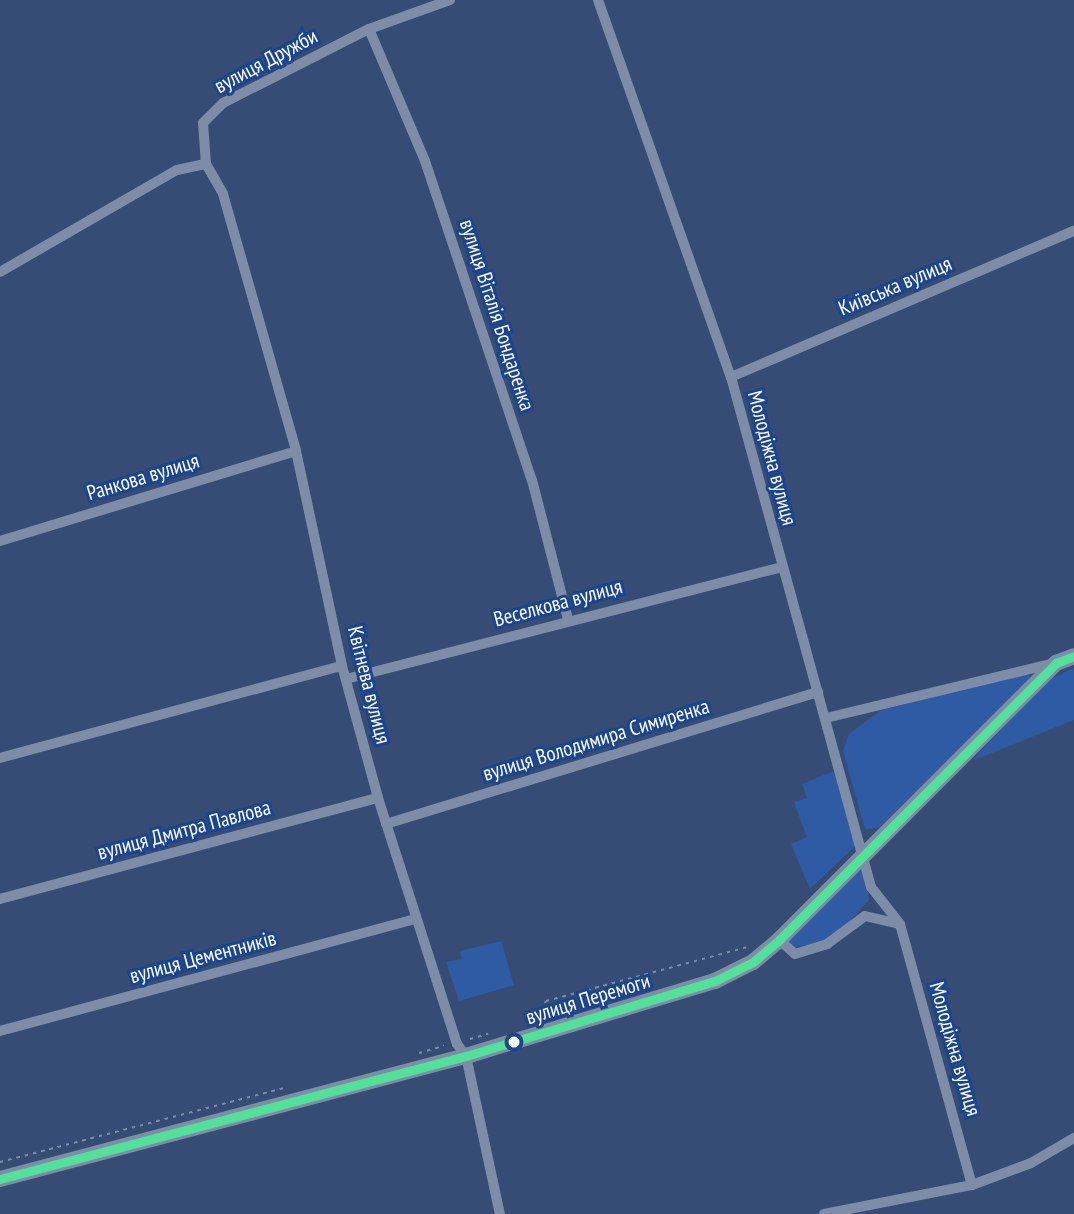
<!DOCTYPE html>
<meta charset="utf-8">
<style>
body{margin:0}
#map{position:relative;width:1074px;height:1214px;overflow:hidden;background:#364c74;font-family:"PT Sans Narrow",sans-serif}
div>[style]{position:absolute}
.green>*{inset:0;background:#2f5ba5}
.path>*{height:2px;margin-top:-1px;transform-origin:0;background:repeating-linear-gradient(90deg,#7d8da8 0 3.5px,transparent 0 8.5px)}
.street>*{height:10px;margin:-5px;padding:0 5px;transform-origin:5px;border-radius:5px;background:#7d8da8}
.primary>*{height:16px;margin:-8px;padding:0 8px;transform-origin:8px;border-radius:8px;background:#7d8ca7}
.bus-1>*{height:9px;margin:-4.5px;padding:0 4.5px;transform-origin:4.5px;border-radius:4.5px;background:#53e098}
.dots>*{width:19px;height:19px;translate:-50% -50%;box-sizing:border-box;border:4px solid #1b458f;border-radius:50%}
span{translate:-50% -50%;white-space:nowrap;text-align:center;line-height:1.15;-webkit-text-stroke:6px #1b458f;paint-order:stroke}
.street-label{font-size:21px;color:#fff}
</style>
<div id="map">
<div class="green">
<div style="clip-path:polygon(1074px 668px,1074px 720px,972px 761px,1048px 680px)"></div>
<div style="clip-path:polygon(1029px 671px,1030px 679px,879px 828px,865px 829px,843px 751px,849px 734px,880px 711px)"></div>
<div style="clip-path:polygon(834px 771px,855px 846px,810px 889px,791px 844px,807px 837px,794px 802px,807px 798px,802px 784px)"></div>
<div style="clip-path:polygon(859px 869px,866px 877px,869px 900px,845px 926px,827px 940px,809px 945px,795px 947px,787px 942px)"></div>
<div style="clip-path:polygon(501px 941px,514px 985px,459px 1001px,446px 962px,462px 959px,460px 951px)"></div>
</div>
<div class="path">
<div style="left:540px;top:1019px;width:19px;rotate:-72deg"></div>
<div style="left:546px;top:1001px;width:209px;rotate:-15deg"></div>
<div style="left:470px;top:1039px;width:19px;rotate:-16deg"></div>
<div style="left:419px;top:1053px;width:26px;rotate:-16deg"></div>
<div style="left:0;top:1162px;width:294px;rotate:-14.6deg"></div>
</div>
<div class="street">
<div style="left:598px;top:0;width:400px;rotate:70.6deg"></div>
<div style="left:731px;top:377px;width:529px;rotate:74.65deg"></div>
<div style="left:871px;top:887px;width:47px;rotate:51.9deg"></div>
<div style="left:900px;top:924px;width:271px;rotate:74.6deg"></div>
<div style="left:369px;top:29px;width:143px;rotate:67deg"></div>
<div style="left:425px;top:161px;width:336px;rotate:71.5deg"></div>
<div style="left:532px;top:480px;width:144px;rotate:75.5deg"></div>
<div style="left:206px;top:164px;width:34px;rotate:60deg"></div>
<div style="left:223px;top:194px;width:267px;rotate:74.1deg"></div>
<div style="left:296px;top:451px;width:220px;rotate:77.9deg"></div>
<div style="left:342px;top:666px;width:137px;rotate:74.7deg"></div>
<div style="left:378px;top:798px;width:258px;rotate:72.2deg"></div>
<div style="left:457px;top:1044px;width:15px;rotate:53deg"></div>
<div style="left:466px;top:1056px;width:162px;rotate:77.9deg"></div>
<div style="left:0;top:272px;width:204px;rotate:-30deg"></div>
<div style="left:177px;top:170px;width:30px;rotate:-12deg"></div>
<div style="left:206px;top:164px;width:41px;rotate:-94.2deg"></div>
<div style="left:203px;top:123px;width:28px;rotate:-45deg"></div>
<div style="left:223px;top:103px;width:164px;rotate:-26.9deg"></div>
<div style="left:369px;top:29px;width:86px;rotate:-19.7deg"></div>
<div style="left:731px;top:377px;width:373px;rotate:-23.1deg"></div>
<div style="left:0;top:541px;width:309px;rotate:-16.9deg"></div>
<div style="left:346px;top:679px;width:449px;rotate:-14.4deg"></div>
<div style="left:826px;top:718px;width:236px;rotate:-13.5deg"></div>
<div style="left:0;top:758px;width:354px;rotate:-15.1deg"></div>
<div style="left:386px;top:824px;width:452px;rotate:-17deg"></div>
<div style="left:0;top:899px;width:391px;rotate:-15deg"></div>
<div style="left:779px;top:940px;width:21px;rotate:41deg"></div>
<div style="left:795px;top:954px;width:34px;rotate:-17deg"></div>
<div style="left:827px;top:944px;width:47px;rotate:-36.4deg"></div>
<div style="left:865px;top:916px;width:35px;rotate:13deg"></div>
<div style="left:0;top:1031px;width:431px;rotate:-15.1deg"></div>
<div style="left:824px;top:1214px;width:151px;rotate:-11.1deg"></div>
<div style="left:972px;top:1185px;width:63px;rotate:-20.4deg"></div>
<div style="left:1031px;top:1163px;width:50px;rotate:-30.2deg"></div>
</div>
<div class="primary">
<div style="left:0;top:1179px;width:482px;rotate:-14.8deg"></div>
<div style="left:466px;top:1056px;width:260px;rotate:-16.8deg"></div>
<div style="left:715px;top:981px;width:42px;rotate:-26.6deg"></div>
<div style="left:753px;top:962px;width:34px;rotate:-40deg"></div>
<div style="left:779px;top:940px;width:392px;rotate:-45deg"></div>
<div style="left:1056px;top:663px;width:19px;rotate:-21deg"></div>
</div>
<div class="bus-1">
<div style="left:0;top:1179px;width:482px;rotate:-14.8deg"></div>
<div style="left:466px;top:1056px;width:260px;rotate:-16.8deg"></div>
<div style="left:715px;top:981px;width:42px;rotate:-26.6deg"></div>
<div style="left:753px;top:962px;width:34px;rotate:-40deg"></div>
<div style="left:779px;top:940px;width:392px;rotate:-45deg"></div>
<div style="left:1056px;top:663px;width:19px;rotate:-21deg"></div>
</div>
<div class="dots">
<div style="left:514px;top:1042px;background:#fff"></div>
</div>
<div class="street-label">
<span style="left:266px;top:61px;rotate:-28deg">вулиця Дружби</span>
<span style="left:895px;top:286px;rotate:-23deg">Київська вулиця</span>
<span style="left:497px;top:315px;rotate:72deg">вулиця Віталія Бондаренка</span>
<span style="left:772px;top:458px;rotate:75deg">Молодіжна вулиця</span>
<span style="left:143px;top:477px;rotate:-17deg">Ранкова вулиця</span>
<span style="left:558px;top:603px;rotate:-15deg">Веселкова вулиця</span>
<span style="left:369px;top:685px;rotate:76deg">Квітнева вулиця</span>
<span style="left:596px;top:740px;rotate:-17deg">вулиця Володимира Симиренка</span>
<span style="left:184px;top:830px;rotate:-15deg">вулиця Дмитра Павлова</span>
<span style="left:203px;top:957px;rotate:-15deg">вулиця Цементників</span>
<span style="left:588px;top:999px;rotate:-17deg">вулиця Перемоги</span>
<span style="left:955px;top:1049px;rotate:74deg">Молодіжна вулиця</span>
</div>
</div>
